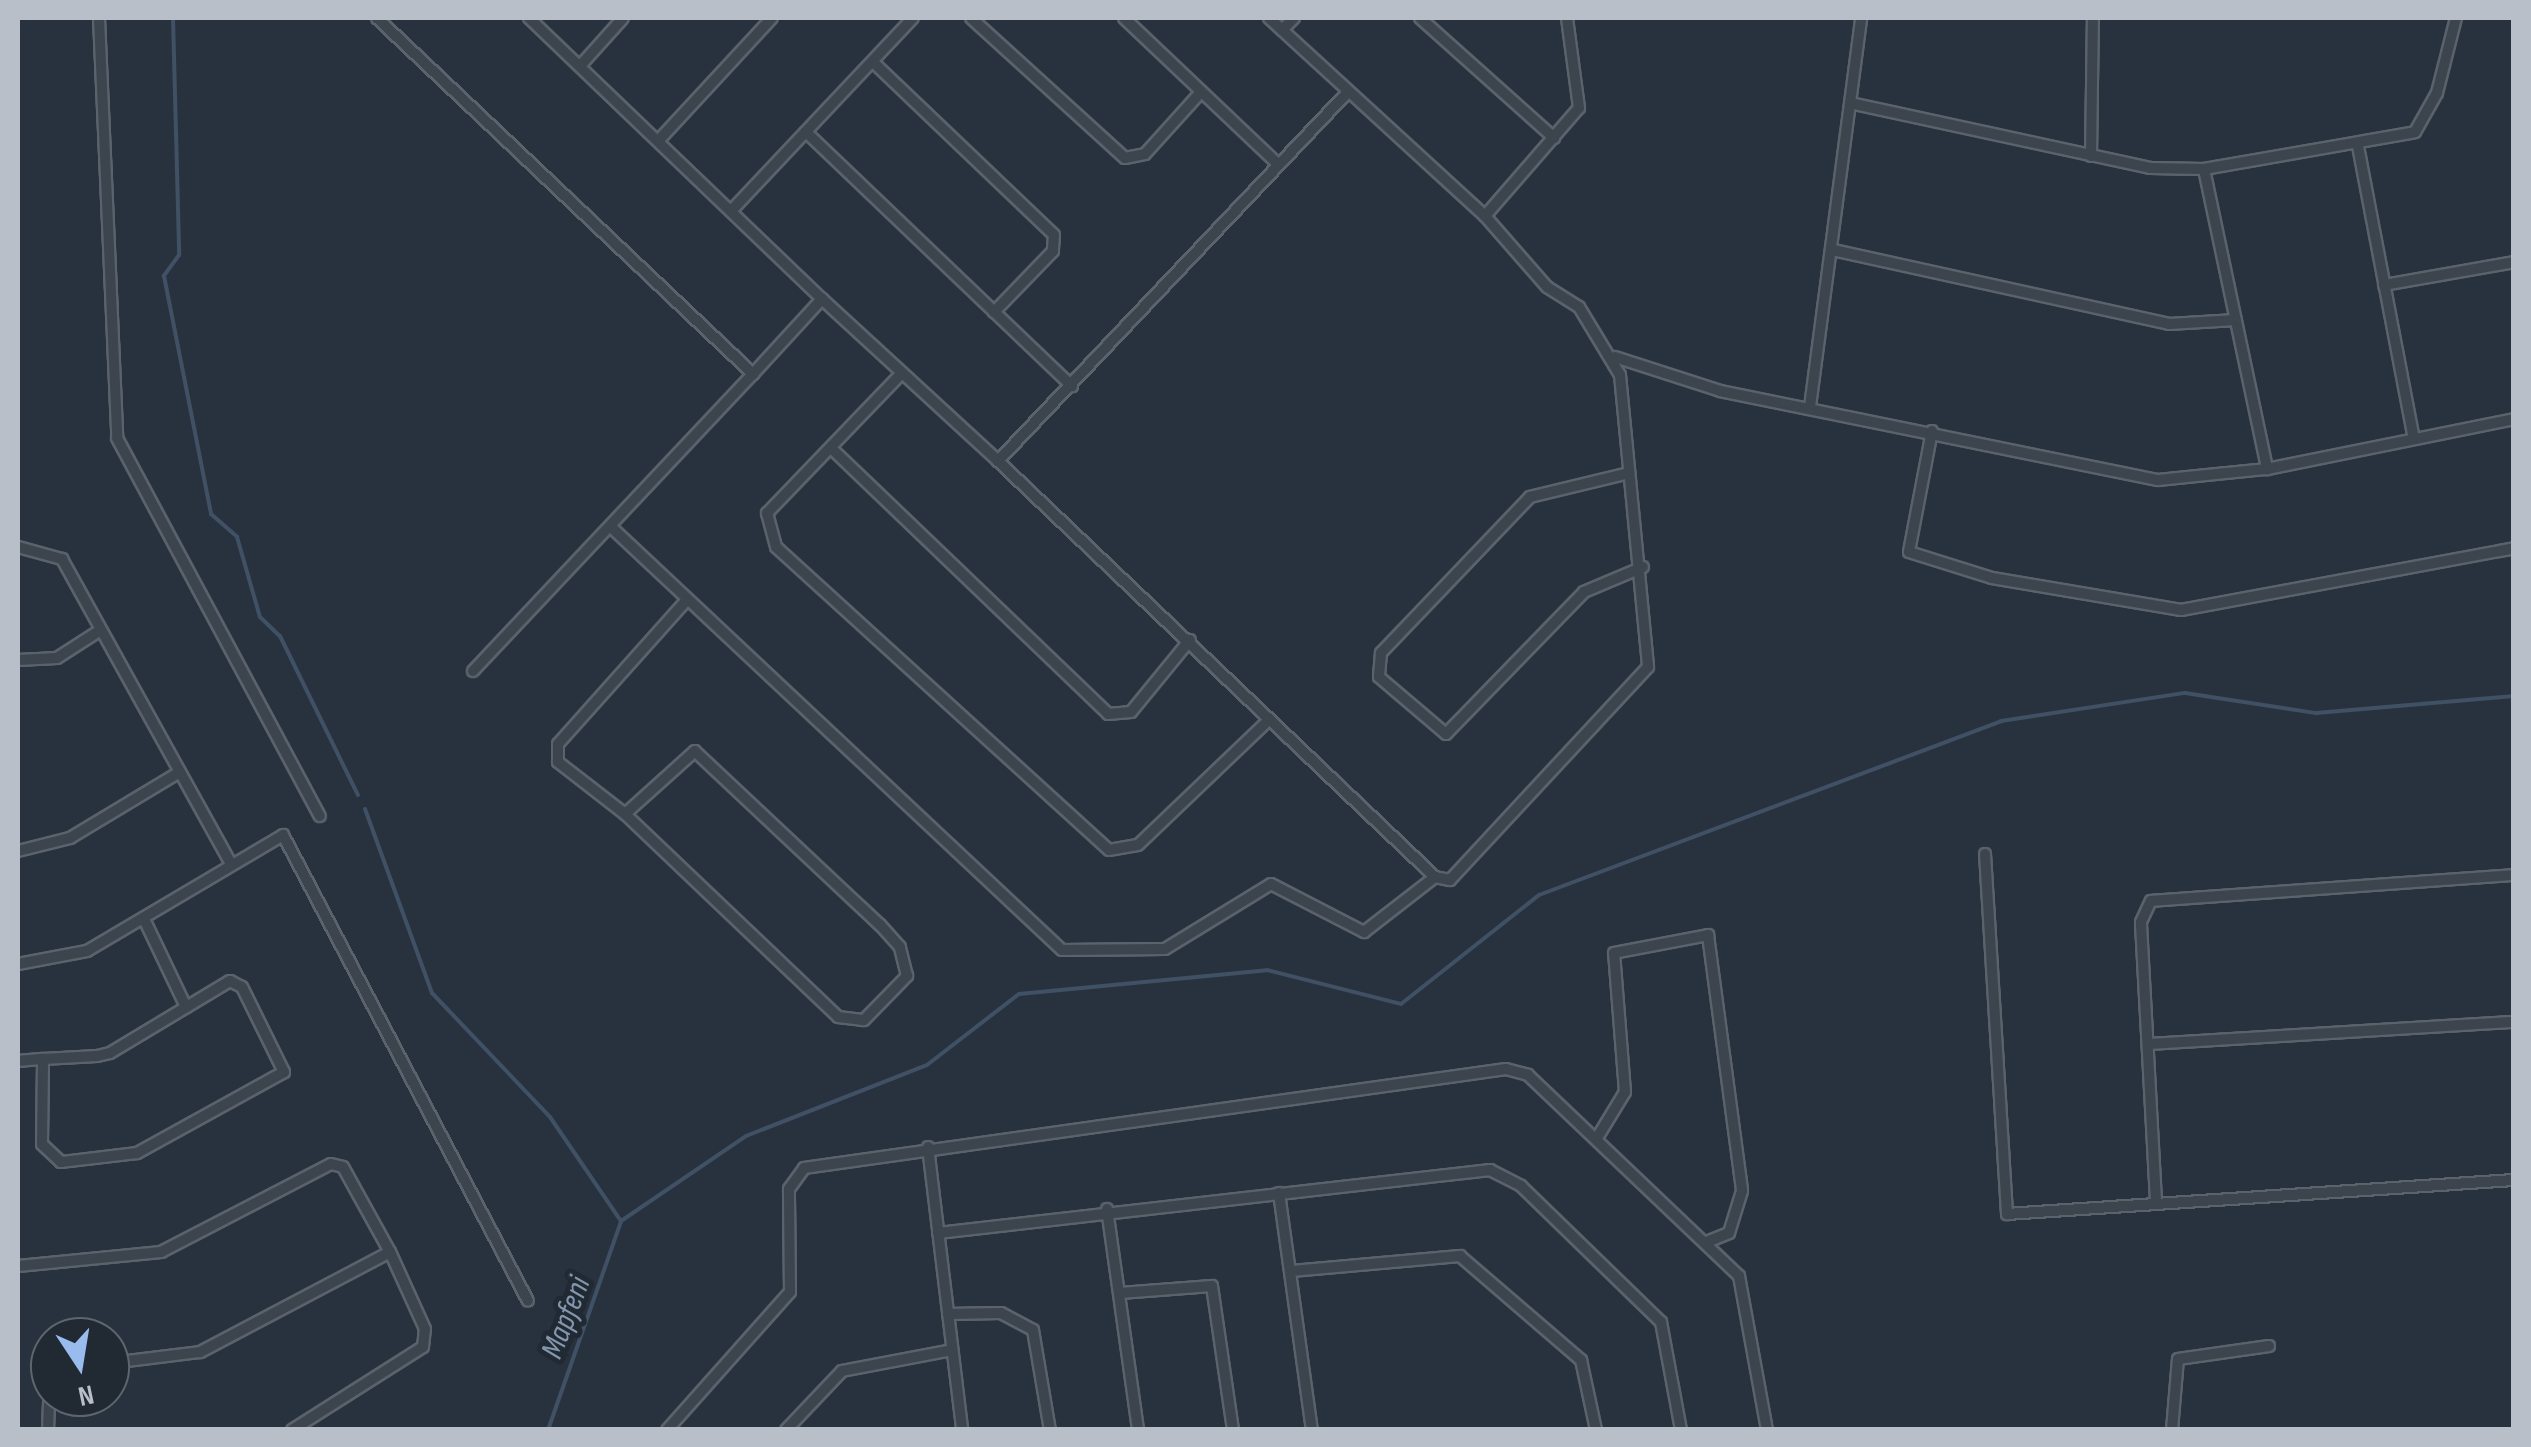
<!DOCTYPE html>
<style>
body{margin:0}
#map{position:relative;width:2531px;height:1447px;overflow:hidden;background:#28323e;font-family:"Sofia Sans Condensed",sans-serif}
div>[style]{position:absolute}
.stream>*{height:4px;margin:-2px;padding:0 2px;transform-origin:2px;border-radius:2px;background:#405065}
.roads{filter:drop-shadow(2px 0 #5a626c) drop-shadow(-2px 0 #5a626c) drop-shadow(0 2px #5a626c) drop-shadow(0 -2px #5a626c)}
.minor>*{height:10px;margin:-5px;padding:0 5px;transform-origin:5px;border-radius:5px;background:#3c444e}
span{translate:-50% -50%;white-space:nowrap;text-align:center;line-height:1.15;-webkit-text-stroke:10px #212933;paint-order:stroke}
.water-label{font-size:32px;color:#8396ad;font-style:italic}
.frame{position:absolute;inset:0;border:20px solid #b8bfc9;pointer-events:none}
.north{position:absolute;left:30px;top:1317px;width:100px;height:100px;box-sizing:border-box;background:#212933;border:2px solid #5d656f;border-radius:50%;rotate:168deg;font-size:28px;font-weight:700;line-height:40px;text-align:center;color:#b8bfc9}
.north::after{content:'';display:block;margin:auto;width:35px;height:45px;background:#99bbed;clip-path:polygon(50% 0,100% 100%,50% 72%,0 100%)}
</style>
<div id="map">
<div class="stream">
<div style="left:173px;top:18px;width:237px;rotate:88.5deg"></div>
<div style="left:179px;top:255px;width:26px;rotate:126deg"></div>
<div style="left:164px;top:276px;width:243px;rotate:78.8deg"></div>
<div style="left:211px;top:514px;width:35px;rotate:41deg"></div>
<div style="left:237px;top:537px;width:83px;rotate:74deg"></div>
<div style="left:260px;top:617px;width:28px;rotate:44deg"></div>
<div style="left:280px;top:636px;width:177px;rotate:63.9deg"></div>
<div style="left:365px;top:809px;width:196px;rotate:70deg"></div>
<div style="left:432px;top:993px;width:171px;rotate:46.4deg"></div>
<div style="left:550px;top:1117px;width:126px;rotate:55.7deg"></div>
<div style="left:621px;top:1221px;width:151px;rotate:-34.2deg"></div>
<div style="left:746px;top:1136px;width:194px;rotate:-21.4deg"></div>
<div style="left:927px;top:1065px;width:116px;rotate:-37.7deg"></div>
<div style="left:1019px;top:994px;width:249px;rotate:-5.5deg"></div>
<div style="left:1267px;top:970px;width:138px;rotate:14.2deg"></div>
<div style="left:1401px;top:1004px;width:176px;rotate:-38.3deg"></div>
<div style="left:1539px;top:895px;width:494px;rotate:-20.6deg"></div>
<div style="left:2001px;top:721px;width:186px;rotate:-8.7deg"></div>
<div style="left:2185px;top:693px;width:133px;rotate:8.7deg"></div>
<div style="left:2316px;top:713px;width:199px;rotate:-4.9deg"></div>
<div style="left:548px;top:1430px;width:221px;rotate:-70.7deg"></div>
</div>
<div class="roads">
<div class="minor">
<div style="left:99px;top:18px;width:420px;rotate:87.5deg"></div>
<div style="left:117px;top:438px;width:429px;rotate:61.8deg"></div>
<div style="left:377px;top:18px;width:518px;rotate:43.43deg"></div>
<div style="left:753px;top:374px;width:102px;rotate:-47.4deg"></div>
<div style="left:822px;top:299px;width:406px;rotate:-136.2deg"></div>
<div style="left:971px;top:18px;width:208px;rotate:42.3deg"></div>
<div style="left:1125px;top:158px;width:20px;rotate:-11deg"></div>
<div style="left:1145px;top:154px;width:84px;rotate:-47.9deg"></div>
<div style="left:1124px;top:18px;width:209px;rotate:43.5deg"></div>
<div style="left:1269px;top:18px;width:293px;rotate:42.5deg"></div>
<div style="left:1485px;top:216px;width:94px;rotate:48.9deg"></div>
<div style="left:1547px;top:287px;width:38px;rotate:32deg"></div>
<div style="left:1579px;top:307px;width:79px;rotate:58.9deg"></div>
<div style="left:1620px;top:375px;width:293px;rotate:84.5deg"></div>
<div style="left:1648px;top:667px;width:291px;rotate:132.9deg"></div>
<div style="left:1450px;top:880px;width:15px;rotate:-169deg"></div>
<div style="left:1435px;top:877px;width:603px;rotate:-136.41deg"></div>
<div style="left:998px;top:461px;width:507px;rotate:-46.52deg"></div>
<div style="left:1420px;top:18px;width:180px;rotate:41.8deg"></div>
<div style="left:1282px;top:30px;width:17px;rotate:-45deg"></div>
<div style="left:873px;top:62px;width:250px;rotate:43.7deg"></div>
<div style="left:1054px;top:235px;width:16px;rotate:94deg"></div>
<div style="left:1053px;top:251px;width:85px;rotate:134deg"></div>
<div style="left:580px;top:66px;width:64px;rotate:-48.1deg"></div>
<div style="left:1850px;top:103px;width:307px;rotate:12.2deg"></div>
<div style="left:2150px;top:168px;width:54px;rotate:1.1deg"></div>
<div style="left:2204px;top:169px;width:214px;rotate:-9.9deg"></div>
<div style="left:2415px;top:132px;width:45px;rotate:-60.6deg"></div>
<div style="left:2437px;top:93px;width:77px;rotate:-75.8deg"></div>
<div style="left:806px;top:132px;width:368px;rotate:43.7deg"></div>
<div style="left:659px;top:140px;width:166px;rotate:-47.2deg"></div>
<div style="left:2358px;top:146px;width:298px;rotate:79.2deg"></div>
<div style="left:2091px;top:156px;width:138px;rotate:-89.2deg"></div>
<div style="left:2204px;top:169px;width:307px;rotate:78.1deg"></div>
<div style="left:731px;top:211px;width:265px;rotate:-46.7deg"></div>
<div style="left:1485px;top:216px;width:143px;rotate:-49deg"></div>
<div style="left:1579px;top:108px;width:91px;rotate:-97.6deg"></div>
<div style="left:1833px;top:250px;width:344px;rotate:12.4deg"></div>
<div style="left:2169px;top:324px;width:67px;rotate:-3.4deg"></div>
<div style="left:2384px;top:285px;width:132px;rotate:-10deg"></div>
<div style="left:822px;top:299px;width:239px;rotate:42.6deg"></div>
<div style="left:1615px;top:357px;width:110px;rotate:17.9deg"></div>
<div style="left:1720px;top:391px;width:447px;rotate:11.5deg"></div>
<div style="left:2158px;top:480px;width:110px;rotate:-5.8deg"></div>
<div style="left:2267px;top:469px;width:252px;rotate:-11.4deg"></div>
<div style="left:900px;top:375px;width:192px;rotate:133.9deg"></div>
<div style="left:767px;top:513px;width:35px;rotate:75deg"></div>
<div style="left:776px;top:547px;width:450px;rotate:42.3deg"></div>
<div style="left:1109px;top:850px;width:29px;rotate:-10deg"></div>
<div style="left:1138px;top:845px;width:182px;rotate:-43.7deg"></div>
<div style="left:1810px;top:407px;width:392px;rotate:-82.5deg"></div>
<div style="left:1932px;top:431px;width:123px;rotate:100.8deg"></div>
<div style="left:1909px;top:552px;width:87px;rotate:17.4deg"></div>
<div style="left:1992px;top:578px;width:192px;rotate:9.6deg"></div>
<div style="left:2181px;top:610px;width:339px;rotate:-10.5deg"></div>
<div style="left:831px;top:448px;width:384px;rotate:43.8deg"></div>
<div style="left:1108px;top:714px;width:23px;rotate:-5deg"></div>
<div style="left:1131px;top:712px;width:93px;rotate:-50.7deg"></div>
<div style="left:1629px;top:473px;width:102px;rotate:166.4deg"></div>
<div style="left:1530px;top:497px;width:216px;rotate:133.7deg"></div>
<div style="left:1381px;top:653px;width:24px;rotate:95deg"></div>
<div style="left:1379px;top:677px;width:88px;rotate:40.4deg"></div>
<div style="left:1446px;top:734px;width:198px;rotate:-45.8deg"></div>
<div style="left:1584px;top:592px;width:64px;rotate:-23deg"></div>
<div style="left:611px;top:527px;width:618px;rotate:43.17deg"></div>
<div style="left:1062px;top:950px;width:103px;rotate:-0.6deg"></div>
<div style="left:1165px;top:949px;width:124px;rotate:-31.5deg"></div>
<div style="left:1271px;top:884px;width:105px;rotate:27.3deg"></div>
<div style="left:1364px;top:932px;width:90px;rotate:-37.8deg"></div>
<div style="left:18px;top:547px;width:46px;rotate:15.3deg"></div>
<div style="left:62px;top:559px;width:346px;rotate:61deg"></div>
<div style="left:18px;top:660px;width:39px;rotate:-3deg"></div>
<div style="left:57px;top:658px;width:50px;rotate:-32.7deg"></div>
<div style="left:473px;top:671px;width:408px;rotate:-46.7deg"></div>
<div style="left:625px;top:814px;width:294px;rotate:43.6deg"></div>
<div style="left:838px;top:1017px;width:26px;rotate:7deg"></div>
<div style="left:864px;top:1020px;width:62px;rotate:-45.7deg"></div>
<div style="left:907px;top:976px;width:30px;rotate:-104deg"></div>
<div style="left:900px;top:947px;width:30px;rotate:-132deg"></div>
<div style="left:880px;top:925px;width:254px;rotate:-136.8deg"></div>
<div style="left:695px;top:751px;width:94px;rotate:138deg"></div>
<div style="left:625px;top:814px;width:85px;rotate:-142.2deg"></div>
<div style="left:558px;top:762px;width:18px;rotate:-90deg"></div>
<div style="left:558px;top:744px;width:191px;rotate:-48.2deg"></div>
<div style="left:18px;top:851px;width:54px;rotate:-14deg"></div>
<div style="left:70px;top:838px;width:128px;rotate:-31deg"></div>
<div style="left:1985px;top:854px;width:361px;rotate:86.5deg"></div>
<div style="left:2007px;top:1214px;width:508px;rotate:-3.84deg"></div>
<div style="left:144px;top:919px;width:98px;rotate:64.5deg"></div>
<div style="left:18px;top:964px;width:70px;rotate:-10.7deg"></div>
<div style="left:87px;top:951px;width:228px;rotate:-30.6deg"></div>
<div style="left:283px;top:835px;width:526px;rotate:62.27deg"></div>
<div style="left:2150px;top:1044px;width:365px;rotate:-3.5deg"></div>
<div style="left:18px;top:1061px;width:25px;rotate:-5deg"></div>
<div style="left:43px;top:1059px;width:54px;rotate:-3.2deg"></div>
<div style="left:97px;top:1056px;width:13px;rotate:-13deg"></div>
<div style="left:110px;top:1053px;width:140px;rotate:-31deg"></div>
<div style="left:230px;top:981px;width:13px;rotate:27deg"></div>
<div style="left:242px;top:987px;width:95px;rotate:63.7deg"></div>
<div style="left:284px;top:1072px;width:168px;rotate:151.1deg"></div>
<div style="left:137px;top:1153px;width:77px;rotate:173.2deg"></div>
<div style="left:61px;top:1162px;width:26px;rotate:-137deg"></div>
<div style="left:42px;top:1144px;width:85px;rotate:-89.3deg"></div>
<div style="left:1597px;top:1138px;width:54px;rotate:-58.7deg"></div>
<div style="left:1625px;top:1092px;width:139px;rotate:-94.5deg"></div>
<div style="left:1614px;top:953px;width:96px;rotate:-10.8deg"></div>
<div style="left:1708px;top:935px;width:258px;rotate:82.4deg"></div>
<div style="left:1742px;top:1191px;width:44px;rotate:107.2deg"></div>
<div style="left:1729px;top:1233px;width:24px;rotate:158deg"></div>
<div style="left:928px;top:1147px;width:285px;rotate:83.1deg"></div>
<div style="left:1279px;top:1193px;width:239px;rotate:82.1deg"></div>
<div style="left:2156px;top:1201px;width:279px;rotate:-93.1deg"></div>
<div style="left:2141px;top:922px;width:23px;rotate:-65deg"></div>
<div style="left:2151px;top:901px;width:364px;rotate:-4.1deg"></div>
<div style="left:1107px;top:1209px;width:223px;rotate:82deg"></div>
<div style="left:938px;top:1233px;width:556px;rotate:-6.51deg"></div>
<div style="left:1490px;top:1170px;width:35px;rotate:27deg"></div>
<div style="left:1521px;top:1186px;width:195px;rotate:44.2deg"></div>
<div style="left:1661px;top:1322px;width:110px;rotate:79.5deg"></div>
<div style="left:18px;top:1266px;width:144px;rotate:-5.6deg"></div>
<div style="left:161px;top:1252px;width:191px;rotate:-27.4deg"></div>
<div style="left:331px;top:1164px;width:12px;rotate:14deg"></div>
<div style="left:343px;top:1167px;width:97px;rotate:61.1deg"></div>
<div style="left:390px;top:1252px;width:215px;rotate:152.2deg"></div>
<div style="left:200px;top:1352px;width:91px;rotate:173deg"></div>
<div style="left:1291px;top:1271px;width:170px;rotate:-5.1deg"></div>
<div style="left:1460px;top:1256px;width:160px;rotate:40.7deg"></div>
<div style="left:1581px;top:1360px;width:72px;rotate:77.9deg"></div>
<div style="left:1120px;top:1293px;width:92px;rotate:-4.4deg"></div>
<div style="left:1212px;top:1286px;width:146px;rotate:81.7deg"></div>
<div style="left:948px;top:1314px;width:53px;rotate:-1.1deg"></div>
<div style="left:1001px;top:1313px;width:36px;rotate:28deg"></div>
<div style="left:1033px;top:1330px;width:101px;rotate:80.4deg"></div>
<div style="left:48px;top:1430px;width:54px;rotate:-87.9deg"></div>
<div style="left:292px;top:1430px;width:155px;rotate:-32.4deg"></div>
<div style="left:423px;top:1347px;width:18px;rotate:-84deg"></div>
<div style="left:425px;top:1329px;width:85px;rotate:-114.4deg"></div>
<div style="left:667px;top:1430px;width:185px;rotate:-48.3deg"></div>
<div style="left:790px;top:1292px;width:103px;rotate:-90.6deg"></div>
<div style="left:789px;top:1189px;width:26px;rotate:-54deg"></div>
<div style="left:804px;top:1168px;width:709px;rotate:-8.03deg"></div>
<div style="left:1506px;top:1069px;width:23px;rotate:15deg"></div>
<div style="left:1528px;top:1075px;width:291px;rotate:43.6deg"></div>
<div style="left:1739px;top:1276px;width:157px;rotate:79.7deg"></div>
<div style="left:786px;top:1430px;width:81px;rotate:-46.5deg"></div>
<div style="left:842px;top:1371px;width:112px;rotate:-10.8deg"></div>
<div style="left:2172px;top:1430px;width:71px;rotate:-85.2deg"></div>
<div style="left:2178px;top:1359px;width:92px;rotate:-8.1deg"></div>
</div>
</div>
<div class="water-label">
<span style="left:567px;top:1318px;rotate:-69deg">Mapfeni</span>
</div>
<div class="frame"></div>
<div class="north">N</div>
</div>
